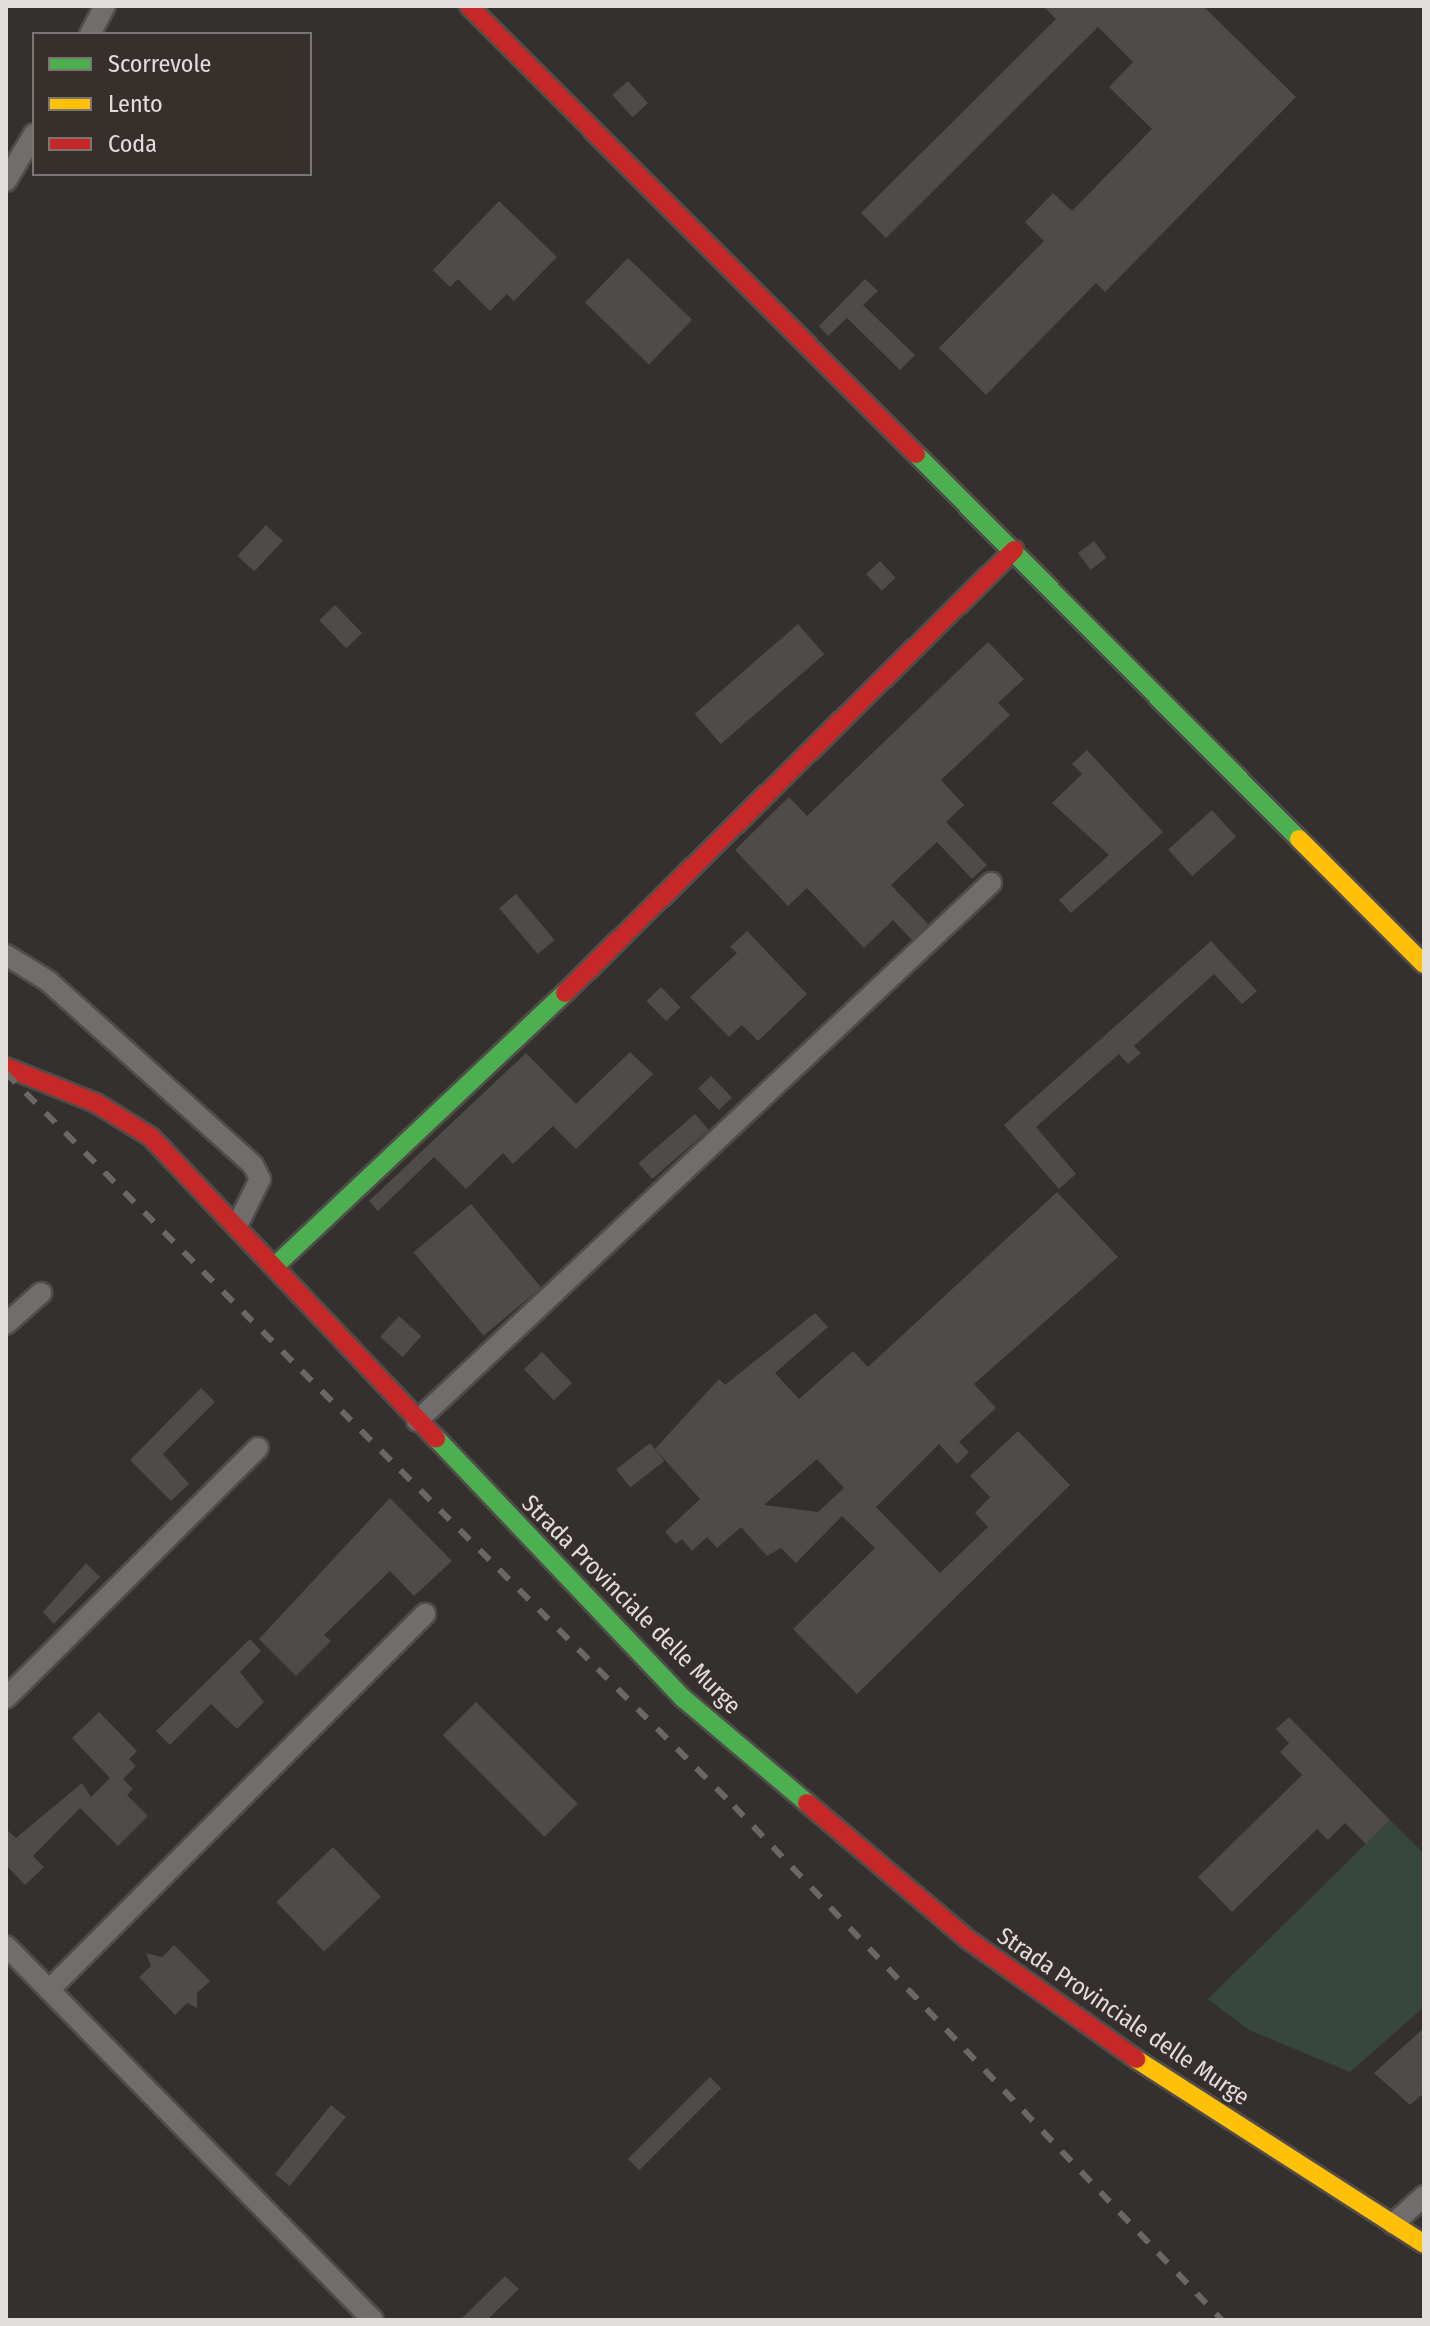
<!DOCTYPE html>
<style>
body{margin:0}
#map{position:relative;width:1430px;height:2326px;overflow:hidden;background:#34302e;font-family:"Fira Sans Condensed",sans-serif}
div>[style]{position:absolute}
.green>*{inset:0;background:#38473e}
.building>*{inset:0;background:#4e4b4a;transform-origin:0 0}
.roads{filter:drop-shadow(2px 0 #4f4c4a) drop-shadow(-2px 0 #4f4c4a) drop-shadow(0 2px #4f4c4a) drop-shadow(0 -2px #4f4c4a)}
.street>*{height:20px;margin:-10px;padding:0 10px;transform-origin:10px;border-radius:10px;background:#706d6c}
.fast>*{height:18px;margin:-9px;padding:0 9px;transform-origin:9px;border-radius:9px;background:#4caf50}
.slow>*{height:18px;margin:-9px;padding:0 9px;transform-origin:9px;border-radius:9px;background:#ffc107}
.jam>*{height:18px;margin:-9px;padding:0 9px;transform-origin:9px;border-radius:9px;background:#c62828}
.rail>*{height:6px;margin-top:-3px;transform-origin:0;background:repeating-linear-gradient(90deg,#6b6765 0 14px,transparent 0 28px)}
span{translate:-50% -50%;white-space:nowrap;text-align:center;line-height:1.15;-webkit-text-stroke:6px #362f2c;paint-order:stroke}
.street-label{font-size:24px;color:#e1dddb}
.frame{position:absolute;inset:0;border:8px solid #e1dddb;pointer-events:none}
.legend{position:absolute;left:32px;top:32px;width:280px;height:144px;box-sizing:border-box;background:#362f2c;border:2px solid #7a7572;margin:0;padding:10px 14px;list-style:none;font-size:24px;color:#e1dddb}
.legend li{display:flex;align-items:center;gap:16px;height:40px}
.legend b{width:40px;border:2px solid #7a7572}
</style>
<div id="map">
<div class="green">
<div style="clip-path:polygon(1390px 1820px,1424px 1854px,1424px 2007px,1350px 2072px,1249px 2030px,1208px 1999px)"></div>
</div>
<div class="building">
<div style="clip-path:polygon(1043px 6px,1203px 6px,1296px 97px,1105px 292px,1096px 283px,986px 395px,939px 348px,1044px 241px,1025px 222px,1053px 193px,1072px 211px,1152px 129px,1109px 87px,1133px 62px,1098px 27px,886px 238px,861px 213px,1056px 19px)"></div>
<div style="left:628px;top:81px;width:30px;height:21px;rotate:48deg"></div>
<div style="clip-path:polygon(499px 201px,557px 257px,514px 301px,507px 294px,490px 311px,458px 279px,450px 287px,433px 270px)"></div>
<div style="left:628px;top:258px;width:89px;height:62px;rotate:44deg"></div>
<div style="clip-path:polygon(865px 279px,878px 291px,863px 305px,915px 355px,900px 370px,847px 318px,828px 336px,819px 326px)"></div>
<div style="left:266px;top:525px;width:23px;height:42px;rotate:43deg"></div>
<div style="left:1094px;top:541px;width:21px;height:20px;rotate:53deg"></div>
<div style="left:880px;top:561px;width:23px;height:19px;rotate:47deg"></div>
<div style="left:335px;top:605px;width:39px;height:22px;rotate:46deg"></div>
<div style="left:798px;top:624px;width:40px;height:137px;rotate:49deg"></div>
<div style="clip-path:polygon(988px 642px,1024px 679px,998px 703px,1010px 715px,941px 780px,964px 805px,946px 822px,987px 865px,972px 879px,937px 842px,891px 885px,928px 924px,912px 940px,893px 920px,864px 948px,807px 888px,788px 906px,735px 850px,789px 797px,807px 816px)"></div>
<div style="clip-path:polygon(1087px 750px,1163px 832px,1071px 913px,1059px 900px,1109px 855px,1052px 803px,1082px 774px,1072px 764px)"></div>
<div style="left:1212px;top:810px;width:36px;height:59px;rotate:48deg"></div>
<div style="left:516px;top:894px;width:60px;height:22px;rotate:50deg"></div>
<div style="clip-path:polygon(747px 931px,807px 994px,758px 1041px,742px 1025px,729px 1037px,690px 997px,737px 953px,730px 947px)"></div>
<div style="clip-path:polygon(1211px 941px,1257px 991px,1242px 1004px,1214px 974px,1134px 1046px,1141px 1053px,1128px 1064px,1119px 1054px,1036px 1127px,1076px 1174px,1059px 1189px,1004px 1125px)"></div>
<div style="left:661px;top:987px;width:28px;height:20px;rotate:46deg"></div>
<div style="clip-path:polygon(630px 1052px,653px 1074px,576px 1149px,553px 1126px,513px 1164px,503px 1153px,466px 1189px,434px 1157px,378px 1211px,369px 1201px,526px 1053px,576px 1104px)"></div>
<div style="left:711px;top:1076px;width:30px;height:18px;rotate:46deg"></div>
<div style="left:695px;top:1114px;width:21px;height:75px;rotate:49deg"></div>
<div style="clip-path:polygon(evenodd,1057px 1192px,1118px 1257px,974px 1384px,996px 1408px,959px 1442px,969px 1452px,957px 1464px,939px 1444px,876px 1507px,940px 1573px,988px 1527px,975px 1513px,990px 1497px,970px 1476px,1018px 1431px,1070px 1485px,857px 1694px,793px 1629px,875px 1548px,842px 1516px,796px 1563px,781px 1548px,767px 1556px,741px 1527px,717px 1548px,707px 1537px,692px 1551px,682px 1539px,676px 1544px,665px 1532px,700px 1499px,655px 1449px,719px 1379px,725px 1385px,815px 1313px,828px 1327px,775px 1373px,799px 1399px,853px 1351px,868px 1367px,1057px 1192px,817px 1459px,844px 1488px,818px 1512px,764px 1505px,817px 1459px)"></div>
<div style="left:471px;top:1204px;width:109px;height:75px;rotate:50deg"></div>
<div style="left:399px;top:1316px;width:30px;height:28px;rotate:42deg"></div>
<div style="left:542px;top:1352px;width:43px;height:25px;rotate:46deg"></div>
<div style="clip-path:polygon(201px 1388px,215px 1402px,163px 1454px,189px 1484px,171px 1501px,130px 1460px)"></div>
<div style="left:650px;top:1443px;width:23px;height:43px;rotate:52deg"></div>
<div style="clip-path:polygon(390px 1498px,452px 1561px,414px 1596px,390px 1571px,324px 1635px,331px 1641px,296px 1676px,259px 1639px)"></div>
<div style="clip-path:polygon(86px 1563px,100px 1577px,54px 1624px,43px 1612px)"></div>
<div style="clip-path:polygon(250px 1639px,261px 1651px,240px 1672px,264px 1702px,237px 1729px,211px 1704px,170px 1745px,156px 1731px)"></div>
<div style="left:476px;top:1702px;width:144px;height:47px;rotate:45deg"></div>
<div style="clip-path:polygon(99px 1712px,137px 1751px,129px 1759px,136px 1766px,123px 1779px,133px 1789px,127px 1795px,148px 1816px,118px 1846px,80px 1808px,33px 1856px,44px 1867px,25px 1885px,6px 1865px,6px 1829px,16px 1838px,82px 1783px,91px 1797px,110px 1778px,72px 1738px)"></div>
<div style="clip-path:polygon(1289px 1717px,1390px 1820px,1366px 1844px,1345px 1823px,1328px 1840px,1317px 1829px,1232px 1912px,1198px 1877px,1302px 1775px,1280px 1752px,1289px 1743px,1276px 1729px)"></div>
<div style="left:333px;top:1847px;width:69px;height:79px;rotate:46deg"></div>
<div style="clip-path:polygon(174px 1945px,210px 1981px,197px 1993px,197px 2008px,187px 2003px,175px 2015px,139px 1977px,151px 1966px,146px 1953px,162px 1957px)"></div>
<div style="clip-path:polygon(1424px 2028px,1424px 2093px,1410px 2105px,1374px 2073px)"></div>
<div style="left:710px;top:2077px;width:16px;height:116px;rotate:45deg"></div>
<div style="left:331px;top:2105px;width:19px;height:89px;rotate:39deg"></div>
<div style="clip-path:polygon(505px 2276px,519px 2289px,487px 2320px,460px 2320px)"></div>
</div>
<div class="roads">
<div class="street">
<div style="left:90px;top:34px;width:32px;rotate:-62deg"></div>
<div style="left:6px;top:181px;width:55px;rotate:-59.2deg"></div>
<div style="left:6px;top:955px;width:49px;rotate:31.8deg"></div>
<div style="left:48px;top:981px;width:275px;rotate:41.9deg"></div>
<div style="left:253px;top:1165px;width:16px;rotate:63deg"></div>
<div style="left:260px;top:1179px;width:52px;rotate:116.1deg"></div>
<div style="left:6px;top:1324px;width:47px;rotate:-41.5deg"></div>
<div style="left:417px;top:1421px;width:787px;rotate:-43.15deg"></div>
<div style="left:6px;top:1698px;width:355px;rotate:-44.8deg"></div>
<div style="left:6px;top:1946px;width:524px;rotate:45.54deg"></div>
<div style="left:49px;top:1990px;width:532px;rotate:-45deg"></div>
<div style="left:1393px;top:2224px;width:42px;rotate:-42.1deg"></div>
</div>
<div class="fast">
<div style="left:916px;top:454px;width:543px;rotate:45.15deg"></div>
<div style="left:275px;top:1266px;width:398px;rotate:-43.3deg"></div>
<div style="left:436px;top:1438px;width:360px;rotate:46.5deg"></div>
<div style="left:684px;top:1699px;width:161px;rotate:40.2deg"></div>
</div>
<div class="slow">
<div style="left:1299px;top:839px;width:177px;rotate:45deg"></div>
<div style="left:1136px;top:2059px;width:342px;rotate:32.7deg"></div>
</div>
<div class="jam">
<div style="left:469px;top:6px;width:633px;rotate:45.06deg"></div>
<div style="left:565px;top:993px;width:631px;rotate:-44.61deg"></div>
<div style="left:6px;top:1067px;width:97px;rotate:21.8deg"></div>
<div style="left:96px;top:1103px;width:65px;rotate:31.7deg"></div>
<div style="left:151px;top:1137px;width:415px;rotate:46.6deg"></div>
<div style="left:807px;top:1803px;width:209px;rotate:40.3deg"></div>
<div style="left:966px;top:1938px;width:209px;rotate:35.4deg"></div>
</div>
</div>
<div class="rail">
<div style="left:6px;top:1073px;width:1033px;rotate:45.2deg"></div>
<div style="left:734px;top:1806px;width:709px;rotate:46.49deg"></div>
</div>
<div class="street-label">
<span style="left:631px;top:1605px;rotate:45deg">Strada Provinciale delle Murge</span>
<span style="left:1123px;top:2017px;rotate:34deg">Strada Provinciale delle Murge</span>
</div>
<div class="frame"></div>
<ul class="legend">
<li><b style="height:10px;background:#4caf50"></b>Scorrevole</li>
<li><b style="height:10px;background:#ffc107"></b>Lento</li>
<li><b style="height:10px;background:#c62828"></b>Coda</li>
</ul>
</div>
